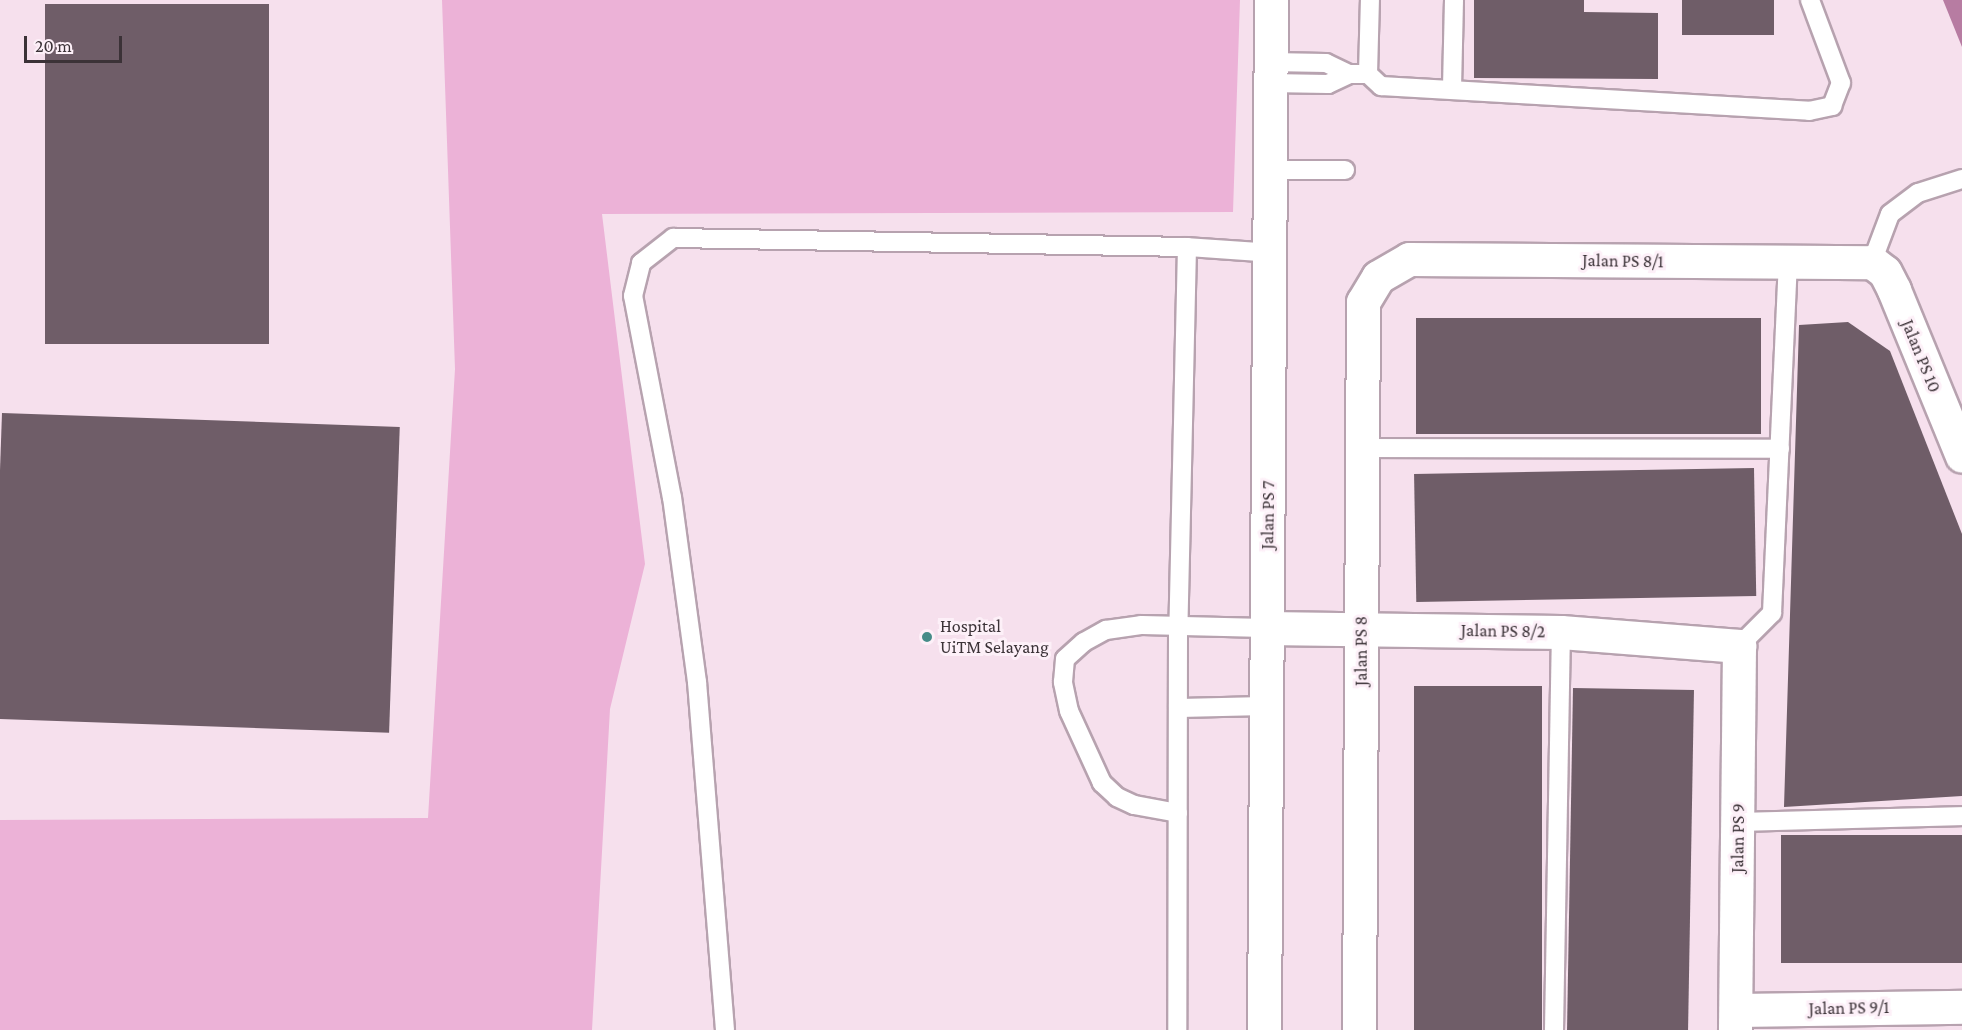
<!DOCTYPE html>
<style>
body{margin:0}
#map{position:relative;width:1962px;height:1030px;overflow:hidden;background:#f6e0ed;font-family:"Crimson Pro",serif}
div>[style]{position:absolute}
.green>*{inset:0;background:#ecb2d7}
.water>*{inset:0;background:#b77ca2}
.building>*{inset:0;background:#6f5d68;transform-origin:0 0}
.roads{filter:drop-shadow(2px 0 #b7a2af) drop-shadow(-2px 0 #b7a2af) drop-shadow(0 2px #b7a2af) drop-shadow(0 -2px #b7a2af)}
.service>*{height:18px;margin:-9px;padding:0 9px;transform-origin:9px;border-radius:9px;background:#fff}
.minor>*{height:33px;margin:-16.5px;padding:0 16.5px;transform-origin:16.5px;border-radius:16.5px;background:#fff}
.tertiary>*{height:33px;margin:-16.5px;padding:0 16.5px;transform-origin:16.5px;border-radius:16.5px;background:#fff}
.dots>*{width:16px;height:16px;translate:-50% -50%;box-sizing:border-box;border:3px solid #fdf0f8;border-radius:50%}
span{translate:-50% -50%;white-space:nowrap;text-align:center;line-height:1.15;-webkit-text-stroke:6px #fdf0f8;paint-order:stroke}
.street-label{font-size:18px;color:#3b3237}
.poi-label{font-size:18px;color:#3b3237}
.left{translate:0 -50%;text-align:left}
.scale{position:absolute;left:24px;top:36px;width:98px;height:27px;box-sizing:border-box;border:3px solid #3b3237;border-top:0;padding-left:8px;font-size:18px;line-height:21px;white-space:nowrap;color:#3b3237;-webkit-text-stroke:4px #fdf0f8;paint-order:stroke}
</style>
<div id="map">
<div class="green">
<div style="clip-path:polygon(442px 0,1240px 0,1233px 212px,602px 214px,645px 564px,610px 709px,592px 1030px,0 1030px,0 820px,428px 818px,455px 369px)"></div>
</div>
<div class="water">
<div style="clip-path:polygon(1943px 0,1962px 0,1962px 47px)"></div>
</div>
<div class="building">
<div style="clip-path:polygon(1474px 0,1584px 0,1584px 12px,1658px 13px,1658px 79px,1474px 78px)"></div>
<div style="left:1682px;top:0;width:92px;height:35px"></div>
<div style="left:45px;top:4px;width:224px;height:340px"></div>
<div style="left:1761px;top:318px;width:116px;height:345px;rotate:90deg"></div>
<div style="clip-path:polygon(1848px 322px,1890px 351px,1962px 534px,1962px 796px,1784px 807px,1799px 325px)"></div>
<div style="left:2px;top:413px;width:398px;height:306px;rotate:2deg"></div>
<div style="left:1754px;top:468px;width:128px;height:340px;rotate:89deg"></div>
<div style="left:1414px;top:686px;width:128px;height:344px"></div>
<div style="left:1573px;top:688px;width:121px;height:342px;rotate:1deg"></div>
<div style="left:1781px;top:835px;width:181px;height:128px"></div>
</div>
<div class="roads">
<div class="service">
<div style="left:1270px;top:62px;width:56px;rotate:1deg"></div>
<div style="left:1326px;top:63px;width:25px;rotate:26deg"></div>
<div style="left:1368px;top:74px;width:74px;rotate:-88.5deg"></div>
<div style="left:1270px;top:83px;width:58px;rotate:1deg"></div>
<div style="left:1328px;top:84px;width:23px;rotate:-25deg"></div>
<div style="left:1349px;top:74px;width:19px"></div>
<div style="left:1368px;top:74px;width:18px;rotate:43deg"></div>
<div style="left:1381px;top:86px;width:429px;rotate:3.3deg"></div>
<div style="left:1809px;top:111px;width:24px;rotate:-12deg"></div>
<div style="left:1832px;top:106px;width:25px;rotate:-69deg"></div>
<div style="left:1841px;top:83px;width:89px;rotate:-110.5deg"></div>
<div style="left:1452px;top:88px;width:88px;rotate:-88.7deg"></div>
<div style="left:1272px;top:170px;width:73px"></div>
<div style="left:1187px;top:247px;width:85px;rotate:4deg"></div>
<div style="left:1872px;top:262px;width:51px;rotate:-69.4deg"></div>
<div style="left:1890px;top:214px;width:35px;rotate:-37deg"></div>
<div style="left:1918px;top:193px;width:46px;rotate:-17.7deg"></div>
<div style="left:1362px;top:448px;width:418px;rotate:0.1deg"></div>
<div style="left:1739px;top:646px;width:47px;rotate:-45deg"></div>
<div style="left:1772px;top:613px;width:350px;rotate:-87.4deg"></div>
<div style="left:1178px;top:708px;width:88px;rotate:-1.3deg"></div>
<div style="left:1178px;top:813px;width:45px;rotate:-169.7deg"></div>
<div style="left:1134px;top:805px;width:19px;rotate:-155deg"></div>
<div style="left:1117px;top:797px;width:21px;rotate:-137deg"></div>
<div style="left:1102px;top:783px;width:79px;rotate:-114.6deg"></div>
<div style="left:1069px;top:711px;width:30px;rotate:-102deg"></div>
<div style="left:1063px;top:682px;width:23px;rotate:-85deg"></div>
<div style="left:1065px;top:659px;width:25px;rotate:-42deg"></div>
<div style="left:1084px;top:642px;width:25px;rotate:-29deg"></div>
<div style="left:1106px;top:630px;width:35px;rotate:-8deg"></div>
<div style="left:1141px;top:625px;width:125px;rotate:1.4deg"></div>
<div style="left:1738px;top:822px;width:224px;rotate:-1.5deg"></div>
<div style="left:725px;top:1030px;width:349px;rotate:-94.6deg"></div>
<div style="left:697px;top:682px;width:186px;rotate:-97.7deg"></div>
<div style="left:672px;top:498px;width:206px;rotate:-100.9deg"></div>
<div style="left:633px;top:296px;width:34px;rotate:-76deg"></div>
<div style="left:641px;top:263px;width:41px;rotate:-38deg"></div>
<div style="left:673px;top:238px;width:514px;rotate:1deg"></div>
<div style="left:1187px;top:247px;width:382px;rotate:91.3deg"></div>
<div style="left:1178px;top:629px;width:401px;rotate:90.1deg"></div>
<div style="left:1554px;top:1030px;width:398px;rotate:-89deg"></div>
</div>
<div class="minor">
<div style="left:1266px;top:628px;width:295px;rotate:0.8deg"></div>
<div style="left:1561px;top:632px;width:179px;rotate:4.5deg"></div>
<div style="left:1739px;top:646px;width:384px;rotate:90.6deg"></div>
<div style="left:1736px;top:1010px;width:226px;rotate:-0.8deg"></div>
<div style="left:1359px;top:1030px;width:728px;rotate:-89.69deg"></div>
<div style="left:1363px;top:302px;width:29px;rotate:-59deg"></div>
<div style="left:1378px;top:277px;width:36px;rotate:-30deg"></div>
<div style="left:1409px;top:259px;width:463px;rotate:0.4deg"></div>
<div style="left:1872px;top:262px;width:16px;rotate:38deg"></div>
<div style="left:1885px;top:272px;width:20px;rotate:63deg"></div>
<div style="left:1894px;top:290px;width:179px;rotate:67.7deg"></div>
</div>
<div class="tertiary">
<div style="left:1264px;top:1030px;width:1030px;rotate:-89.61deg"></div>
</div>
</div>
<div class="dots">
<div style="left:927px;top:637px;background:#458c88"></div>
</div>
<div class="street-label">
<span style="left:1623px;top:261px;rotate:1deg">Jalan PS 8/1</span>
<span style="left:1921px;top:356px;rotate:68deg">Jalan PS 10</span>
<span style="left:1268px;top:515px;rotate:-89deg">Jalan PS 7</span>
<span style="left:1503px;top:631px;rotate:1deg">Jalan PS 8/2</span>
<span style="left:1361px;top:651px;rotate:-90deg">Jalan PS 8</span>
<span style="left:1738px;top:838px;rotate:-89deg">Jalan PS 9</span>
<span style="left:1849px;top:1008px;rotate:-1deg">Jalan PS 9/1</span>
</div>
<div class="poi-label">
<span class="left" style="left:940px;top:637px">Hospital<br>UiTM Selayang</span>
</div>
<div class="scale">20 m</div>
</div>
